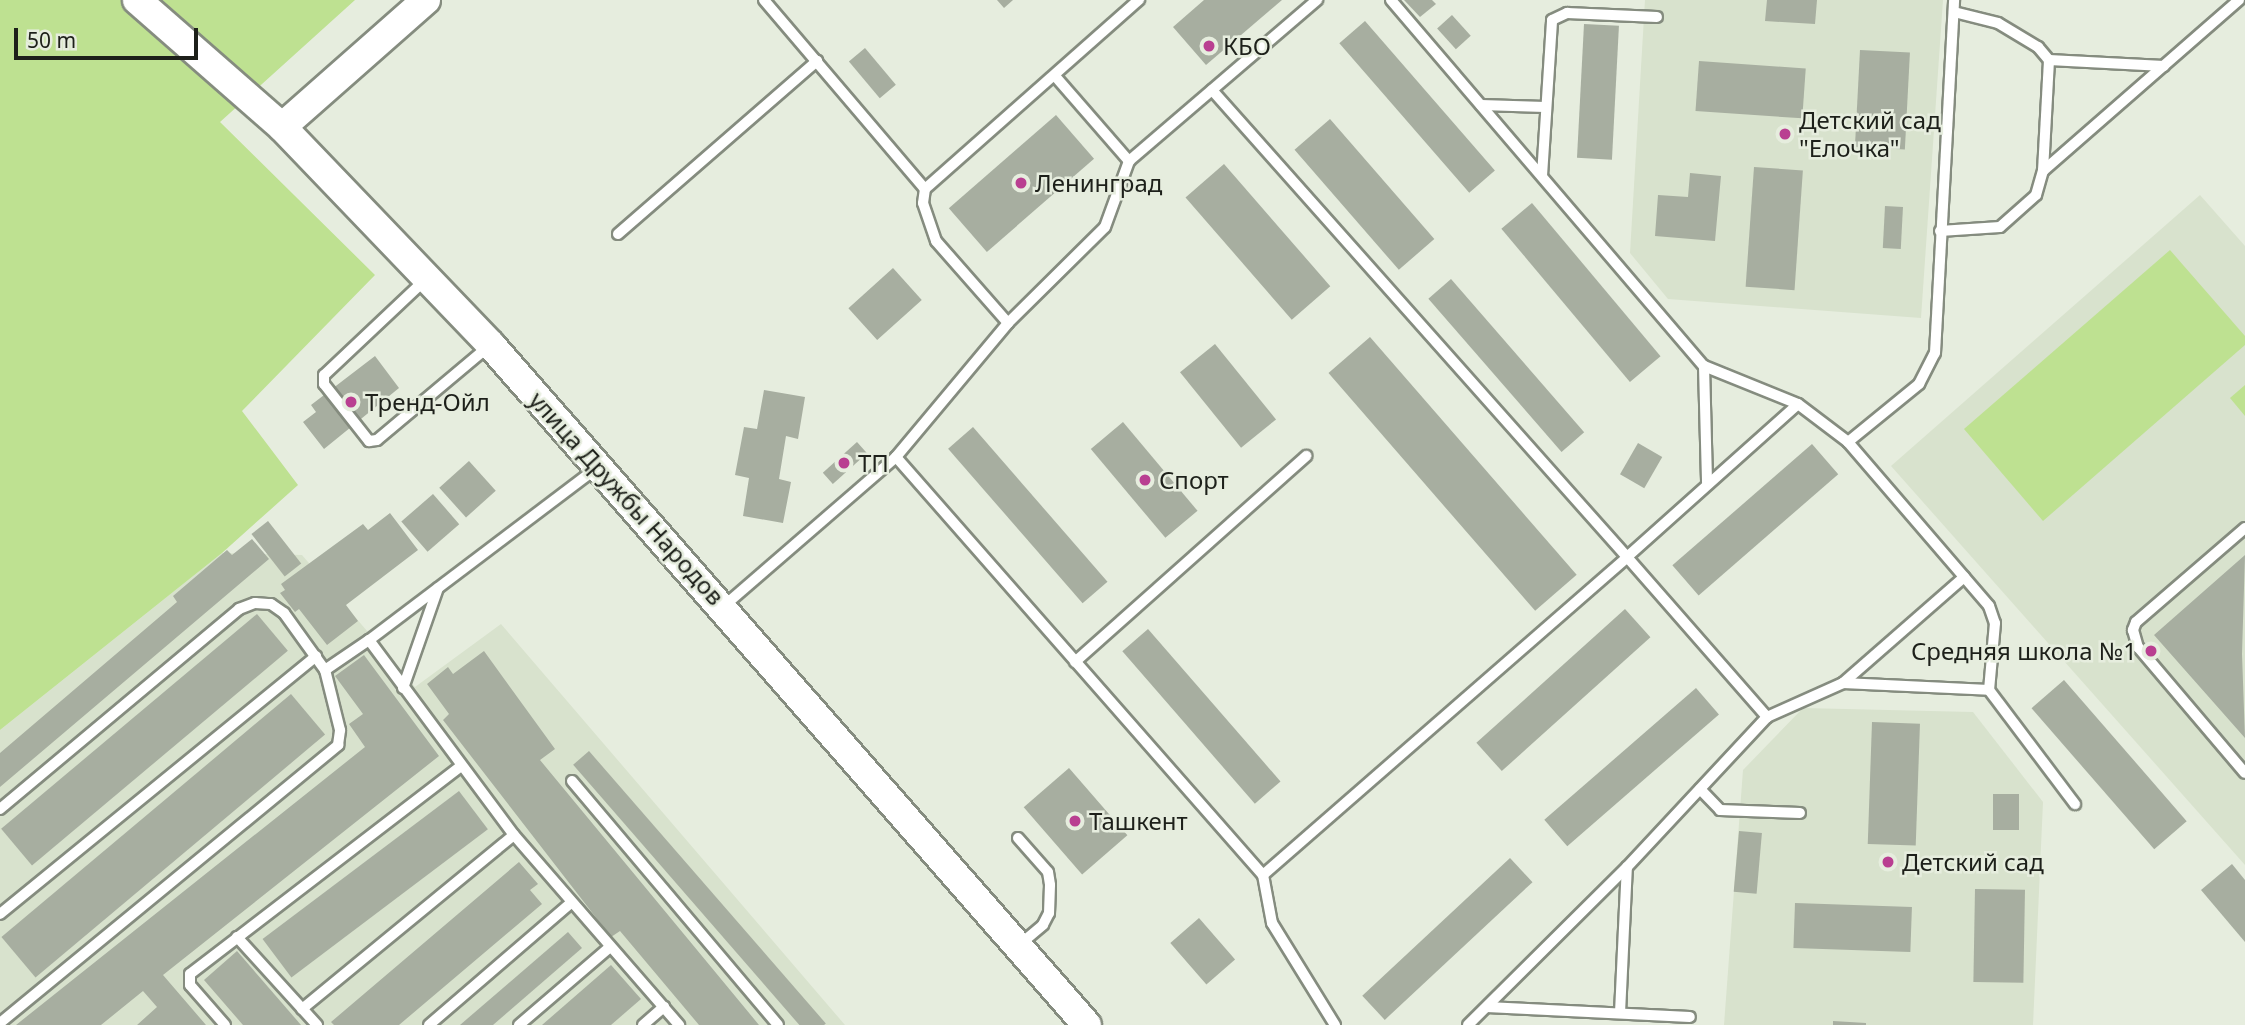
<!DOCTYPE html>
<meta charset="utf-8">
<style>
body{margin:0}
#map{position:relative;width:2245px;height:1025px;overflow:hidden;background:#e6edde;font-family:"Noto Sans",sans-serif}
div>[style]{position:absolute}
.built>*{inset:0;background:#d8e2cd}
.green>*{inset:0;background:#bee191}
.building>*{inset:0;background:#a7aea0;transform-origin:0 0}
.roads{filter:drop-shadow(2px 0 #858c7f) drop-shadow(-2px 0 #858c7f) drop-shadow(0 2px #858c7f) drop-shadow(0 -2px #858c7f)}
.service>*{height:10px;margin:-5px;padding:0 5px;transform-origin:5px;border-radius:5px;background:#fff}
.secondary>*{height:28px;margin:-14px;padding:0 14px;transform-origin:14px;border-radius:14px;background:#fff}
.dots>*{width:19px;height:19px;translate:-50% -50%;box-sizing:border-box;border:4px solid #e6edde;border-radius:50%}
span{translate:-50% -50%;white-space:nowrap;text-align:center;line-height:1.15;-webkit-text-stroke:5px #e6edde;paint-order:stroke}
.poi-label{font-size:24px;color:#1d201a}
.left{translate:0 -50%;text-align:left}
.right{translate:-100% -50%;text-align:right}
.street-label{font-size:24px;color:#1d201a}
.scale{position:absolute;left:14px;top:28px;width:184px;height:32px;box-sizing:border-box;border:4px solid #1d201a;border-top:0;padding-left:9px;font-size:21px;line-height:24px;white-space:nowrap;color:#1d201a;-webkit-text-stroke:5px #e6edde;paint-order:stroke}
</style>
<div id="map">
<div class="built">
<div style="clip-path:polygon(1645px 0,1943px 0,1921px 318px,1668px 299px,1630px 253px)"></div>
<div style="clip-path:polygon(2200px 195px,2245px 246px,2245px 865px,1891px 466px)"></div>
<div style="clip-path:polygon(222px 553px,302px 555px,415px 687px,501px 624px,845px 1025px,0 1025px,0 730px)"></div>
<div style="clip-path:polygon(1803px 708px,1973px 712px,2043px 802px,2033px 1025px,1724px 1025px,1743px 770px)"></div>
</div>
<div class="green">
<div style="clip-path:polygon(0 0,355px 0,220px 122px,375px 275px,242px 411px,298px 485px,222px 553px,0 730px)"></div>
<div style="clip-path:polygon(2170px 250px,2245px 336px,2245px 345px,2043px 521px,1964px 429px)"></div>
<div style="clip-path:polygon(2245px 385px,2245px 416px,2230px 398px)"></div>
</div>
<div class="building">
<div style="clip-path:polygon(997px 0,1013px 0,1004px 8px)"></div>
<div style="clip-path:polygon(1204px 0,1282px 0,1206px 65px,1173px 27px)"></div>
<div style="clip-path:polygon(1404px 0,1432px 0,1436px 4px,1420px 17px)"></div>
<div style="clip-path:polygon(1767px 0,1817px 0,1815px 24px,1765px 21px)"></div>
<div style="left:1452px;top:15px;width:28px;height:20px;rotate:48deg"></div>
<div style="left:1365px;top:21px;width:198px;height:34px;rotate:49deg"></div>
<div style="left:1584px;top:24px;width:35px;height:134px;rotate:3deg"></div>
<div style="left:865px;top:48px;width:48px;height:21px;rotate:50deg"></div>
<div style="left:1860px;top:50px;width:50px;height:97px;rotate:3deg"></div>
<div style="left:1699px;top:61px;width:107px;height:50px;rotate:4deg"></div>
<div style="left:1056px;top:115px;width:58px;height:142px;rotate:49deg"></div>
<div style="left:1330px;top:119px;width:159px;height:47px;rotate:49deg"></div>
<div style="left:1224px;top:164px;width:162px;height:51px;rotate:49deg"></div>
<div style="left:1754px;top:167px;width:49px;height:120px;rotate:4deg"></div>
<div style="clip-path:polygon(1690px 173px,1721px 176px,1715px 241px,1655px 236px,1658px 195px,1688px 197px)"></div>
<div style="left:1532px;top:203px;width:200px;height:40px;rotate:50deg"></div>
<div style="left:1885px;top:206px;width:18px;height:42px;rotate:3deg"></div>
<div style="left:893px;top:268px;width:43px;height:60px;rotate:48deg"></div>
<div style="left:1451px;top:279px;width:203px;height:30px;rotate:49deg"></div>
<div style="left:1370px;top:337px;width:315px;height:55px;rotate:49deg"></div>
<div style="left:1215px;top:344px;width:97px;height:45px;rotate:51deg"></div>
<div style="clip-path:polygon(375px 356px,399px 388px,324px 449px,303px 422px,316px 412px,311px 405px)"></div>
<div style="clip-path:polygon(764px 390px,805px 397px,798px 439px,786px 436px,779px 479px,791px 482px,783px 523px,743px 516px,749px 478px,735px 475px,744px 427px,757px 429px)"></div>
<div style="left:1123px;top:422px;width:116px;height:42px;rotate:50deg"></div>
<div style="left:973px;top:427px;width:205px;height:33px;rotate:49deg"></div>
<div style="left:857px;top:442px;width:15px;height:46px;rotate:48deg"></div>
<div style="left:1638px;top:443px;width:28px;height:36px;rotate:30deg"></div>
<div style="left:1812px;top:444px;width:40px;height:185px;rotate:49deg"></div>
<div style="left:469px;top:461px;width:40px;height:40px;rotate:48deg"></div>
<div style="left:433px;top:494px;width:40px;height:42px;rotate:49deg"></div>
<div style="clip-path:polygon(390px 513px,418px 550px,346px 605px,358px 621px,327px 645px,299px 609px,295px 612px,280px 593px,285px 590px,281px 584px,363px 524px,368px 530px)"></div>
<div style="left:268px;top:521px;width:54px;height:21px;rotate:52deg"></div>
<div style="clip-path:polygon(252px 539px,269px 559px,0 787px,0 753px,177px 602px,173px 596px,227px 550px,232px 555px)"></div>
<div style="clip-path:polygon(2245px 555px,2242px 654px,2245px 738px,2154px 635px)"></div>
<div style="left:1625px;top:609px;width:38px;height:200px;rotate:48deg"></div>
<div style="left:257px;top:614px;width:48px;height:334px;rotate:50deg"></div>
<div style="left:1148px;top:629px;width:202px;height:34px;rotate:49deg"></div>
<div style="clip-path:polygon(484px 651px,555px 749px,540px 760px,759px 1025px,699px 1025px,620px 931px,611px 937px,443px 720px,449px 714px,427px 684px,448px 667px,453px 674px)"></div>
<div style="clip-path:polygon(364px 655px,439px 756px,163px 975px,206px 1025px,137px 1025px,157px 1007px,143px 991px,101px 1025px,16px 1025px,365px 747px,349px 724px,363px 714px,335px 676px)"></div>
<div style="left:2064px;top:680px;width:187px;height:43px;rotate:49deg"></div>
<div style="left:1696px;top:688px;width:35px;height:201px;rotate:49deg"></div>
<div style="left:291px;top:694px;width:53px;height:378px;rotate:50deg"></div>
<div style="left:1872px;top:722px;width:48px;height:122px;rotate:2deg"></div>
<div style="left:589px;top:751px;width:361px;height:21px;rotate:49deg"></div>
<div style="left:1069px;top:768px;width:89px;height:60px;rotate:49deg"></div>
<div style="left:459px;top:791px;width:48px;height:246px;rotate:53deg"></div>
<div style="left:1993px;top:794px;width:26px;height:36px"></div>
<div style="left:1739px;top:831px;width:23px;height:61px;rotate:5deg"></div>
<div style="left:1510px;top:858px;width:33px;height:202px;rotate:47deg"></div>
<div style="clip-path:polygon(519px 862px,538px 884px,530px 890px,542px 904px,399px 1025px,334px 1025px,331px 1022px)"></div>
<div style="clip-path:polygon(2232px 864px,2245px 880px,2245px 942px,2201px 890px)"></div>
<div style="left:1975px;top:889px;width:50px;height:93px;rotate:1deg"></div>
<div style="left:1795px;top:903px;width:117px;height:45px;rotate:2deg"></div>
<div style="left:1199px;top:918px;width:55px;height:38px;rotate:49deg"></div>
<div style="clip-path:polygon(568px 932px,582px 948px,493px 1025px,460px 1025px)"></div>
<div style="clip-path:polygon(237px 951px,301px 1025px,243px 1025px,204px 980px)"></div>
<div style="clip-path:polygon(611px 965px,641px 999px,611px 1025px,542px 1025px)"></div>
<div style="clip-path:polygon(1833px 1021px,1866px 1023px,1866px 1025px,1833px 1025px)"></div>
</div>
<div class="roads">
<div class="service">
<div style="left:764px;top:0;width:248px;rotate:49.6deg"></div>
<div style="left:1391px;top:0;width:482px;rotate:49.5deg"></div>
<div style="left:1704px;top:366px;width:101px;rotate:22deg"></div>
<div style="left:1798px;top:404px;width:63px;rotate:37.2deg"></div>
<div style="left:1848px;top:442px;width:216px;rotate:49.3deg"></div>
<div style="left:1989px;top:606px;width:18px;rotate:71deg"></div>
<div style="left:1995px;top:623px;width:67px;rotate:95.1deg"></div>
<div style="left:1954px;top:12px;width:45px;rotate:14deg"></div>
<div style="left:1998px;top:23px;width:47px;rotate:31deg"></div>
<div style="left:2038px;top:47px;width:17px;rotate:50deg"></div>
<div style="left:2049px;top:60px;width:115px;rotate:3deg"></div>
<div style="left:1055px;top:76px;width:113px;rotate:49deg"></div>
<div style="left:1212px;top:90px;width:625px;rotate:48.37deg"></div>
<div style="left:1627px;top:557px;width:229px;rotate:-41.8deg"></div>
<div style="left:1481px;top:105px;width:64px;rotate:1.8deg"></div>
<div style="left:2043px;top:171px;width:260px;rotate:-41.1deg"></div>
<div style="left:1542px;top:176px;width:156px;rotate:-86.3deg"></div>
<div style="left:1552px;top:20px;width:17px;rotate:-25deg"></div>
<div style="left:1567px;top:13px;width:90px;rotate:2.5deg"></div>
<div style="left:1940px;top:231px;width:60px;rotate:-3.8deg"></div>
<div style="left:2000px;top:227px;width:48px;rotate:-41.6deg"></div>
<div style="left:2036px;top:195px;width:25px;rotate:-74deg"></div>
<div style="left:2043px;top:171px;width:111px;rotate:-86.9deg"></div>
<div style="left:618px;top:234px;width:264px;rotate:-41deg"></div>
<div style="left:426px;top:279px;width:140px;rotate:136.7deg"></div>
<div style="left:324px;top:375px;width:9px;rotate:90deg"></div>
<div style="left:324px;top:384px;width:73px;rotate:51.7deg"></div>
<div style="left:369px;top:441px;width:8px;rotate:-7deg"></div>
<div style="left:377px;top:440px;width:146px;rotate:-40deg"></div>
<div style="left:1008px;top:323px;width:136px;rotate:-44.7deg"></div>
<div style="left:1105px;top:227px;width:70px;rotate:-70deg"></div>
<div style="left:1129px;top:161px;width:248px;rotate:-40.6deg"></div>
<div style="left:1704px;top:366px;width:118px;rotate:88.5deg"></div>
<div style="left:1848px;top:442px;width:92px;rotate:-39.2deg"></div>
<div style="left:1919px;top:384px;width:35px;rotate:-63deg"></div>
<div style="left:1935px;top:353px;width:354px;rotate:-86.9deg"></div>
<div style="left:896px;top:457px;width:175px;rotate:-50.1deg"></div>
<div style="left:1008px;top:323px;width:109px;rotate:-131.3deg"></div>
<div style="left:936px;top:241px;width:40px;rotate:-108.9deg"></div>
<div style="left:923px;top:203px;width:14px;rotate:-82deg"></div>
<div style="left:925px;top:189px;width:286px;rotate:-41.5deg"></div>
<div style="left:598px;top:467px;width:287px;rotate:142.9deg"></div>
<div style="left:369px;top:640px;width:243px;rotate:53.4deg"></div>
<div style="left:514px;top:835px;width:252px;rotate:49deg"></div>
<div style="left:2245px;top:528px;width:144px;rotate:139.2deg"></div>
<div style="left:2136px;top:622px;width:9px;rotate:111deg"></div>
<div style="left:2133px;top:630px;width:18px;rotate:74deg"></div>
<div style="left:2138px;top:647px;width:165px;rotate:49.7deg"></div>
<div style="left:724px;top:606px;width:228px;rotate:-40.9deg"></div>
<div style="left:896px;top:457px;width:556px;rotate:48.72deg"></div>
<div style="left:1263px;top:875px;width:483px;rotate:-41.1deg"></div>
<div style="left:1627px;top:557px;width:213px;rotate:48.8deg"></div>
<div style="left:1767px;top:717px;width:205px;rotate:133deg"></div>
<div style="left:1627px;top:867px;width:224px;rotate:135.2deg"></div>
<div style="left:1075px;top:662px;width:310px;rotate:-41.7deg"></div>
<div style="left:1843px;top:683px;width:146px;rotate:2.7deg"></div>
<div style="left:1989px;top:690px;width:143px;rotate:53deg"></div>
<div style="left:403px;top:688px;width:106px;rotate:-70.7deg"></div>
<div style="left:1767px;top:717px;width:83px;rotate:-24.1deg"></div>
<div style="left:1843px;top:683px;width:161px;rotate:-41.2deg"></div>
<div style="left:572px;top:781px;width:319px;rotate:49.8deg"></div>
<div style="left:1700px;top:789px;width:29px;rotate:46deg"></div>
<div style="left:1720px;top:810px;width:80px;rotate:2.1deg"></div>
<div style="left:0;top:809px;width:312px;rotate:-39.9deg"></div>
<div style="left:239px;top:609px;width:17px;rotate:-21deg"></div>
<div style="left:255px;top:603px;width:16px;rotate:4deg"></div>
<div style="left:271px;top:604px;width:16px;rotate:35deg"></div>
<div style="left:284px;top:613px;width:70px;rotate:54.3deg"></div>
<div style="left:325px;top:670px;width:53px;rotate:-34.3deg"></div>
<div style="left:1018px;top:838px;width:45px;rotate:48.6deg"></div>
<div style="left:1048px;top:872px;width:13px;rotate:81deg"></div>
<div style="left:1050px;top:885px;width:28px;rotate:92deg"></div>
<div style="left:1049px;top:913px;width:13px;rotate:117deg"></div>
<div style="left:1043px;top:925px;width:33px;rotate:140deg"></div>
<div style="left:1263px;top:875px;width:49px;rotate:79.4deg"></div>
<div style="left:1272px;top:923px;width:120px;rotate:58.3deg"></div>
<div style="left:0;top:914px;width:408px;rotate:-39.2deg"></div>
<div style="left:237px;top:937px;width:119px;rotate:47.7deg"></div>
<div style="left:1487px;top:1007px;width:203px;rotate:2.8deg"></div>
<div style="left:302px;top:1009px;width:274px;rotate:-39.4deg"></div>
<div style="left:1620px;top:1013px;width:146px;rotate:-87.3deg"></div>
<div style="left:0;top:1023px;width:438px;rotate:-39.4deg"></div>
<div style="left:338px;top:745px;width:15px;rotate:-82deg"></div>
<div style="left:340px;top:730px;width:62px;rotate:-104deg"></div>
<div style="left:225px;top:1025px;width:53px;rotate:-131.2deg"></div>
<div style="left:190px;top:985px;width:11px;rotate:-90deg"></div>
<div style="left:190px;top:974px;width:340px;rotate:-37.5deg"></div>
<div style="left:429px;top:1025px;width:187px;rotate:-40.7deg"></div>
<div style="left:519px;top:1025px;width:120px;rotate:-40.6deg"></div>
<div style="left:643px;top:1025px;width:28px;rotate:-41deg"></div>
</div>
<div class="secondary">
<div style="left:137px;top:0;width:193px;rotate:41.2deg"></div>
<div style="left:282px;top:127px;width:302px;rotate:46.2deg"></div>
<div style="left:491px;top:345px;width:904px;rotate:48.77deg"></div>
<div style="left:282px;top:127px;width:192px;rotate:-41.4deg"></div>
</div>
</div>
<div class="dots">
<div style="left:1209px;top:46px;background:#b93f91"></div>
<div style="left:1785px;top:134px;background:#b93f91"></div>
<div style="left:1021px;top:183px;background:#b93f91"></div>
<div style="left:351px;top:402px;background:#b93f91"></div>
<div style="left:844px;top:463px;background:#b93f91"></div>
<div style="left:1145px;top:480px;background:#b93f91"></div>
<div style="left:2151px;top:651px;background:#b93f91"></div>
<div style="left:1075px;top:821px;background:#b93f91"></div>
<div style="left:1888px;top:862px;background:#b93f91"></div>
</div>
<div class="poi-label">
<span class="left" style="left:1223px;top:46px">КБО</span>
<span class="left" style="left:1799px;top:134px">Детский сад<br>"Елочка"</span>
<span class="left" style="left:1035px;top:183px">Ленинград</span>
<span class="left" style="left:365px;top:402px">Тренд-Ойл</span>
<span class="left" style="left:858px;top:463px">ТП</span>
<span class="left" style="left:1159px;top:480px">Спорт</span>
<span class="right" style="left:2137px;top:651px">Средняя школа №1</span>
<span class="left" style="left:1089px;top:821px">Ташкент</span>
<span class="left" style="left:1902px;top:862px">Детский сад</span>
</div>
<div class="street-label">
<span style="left:627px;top:498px;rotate:48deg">улица Дружбы Народов</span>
</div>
<div class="scale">50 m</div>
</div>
